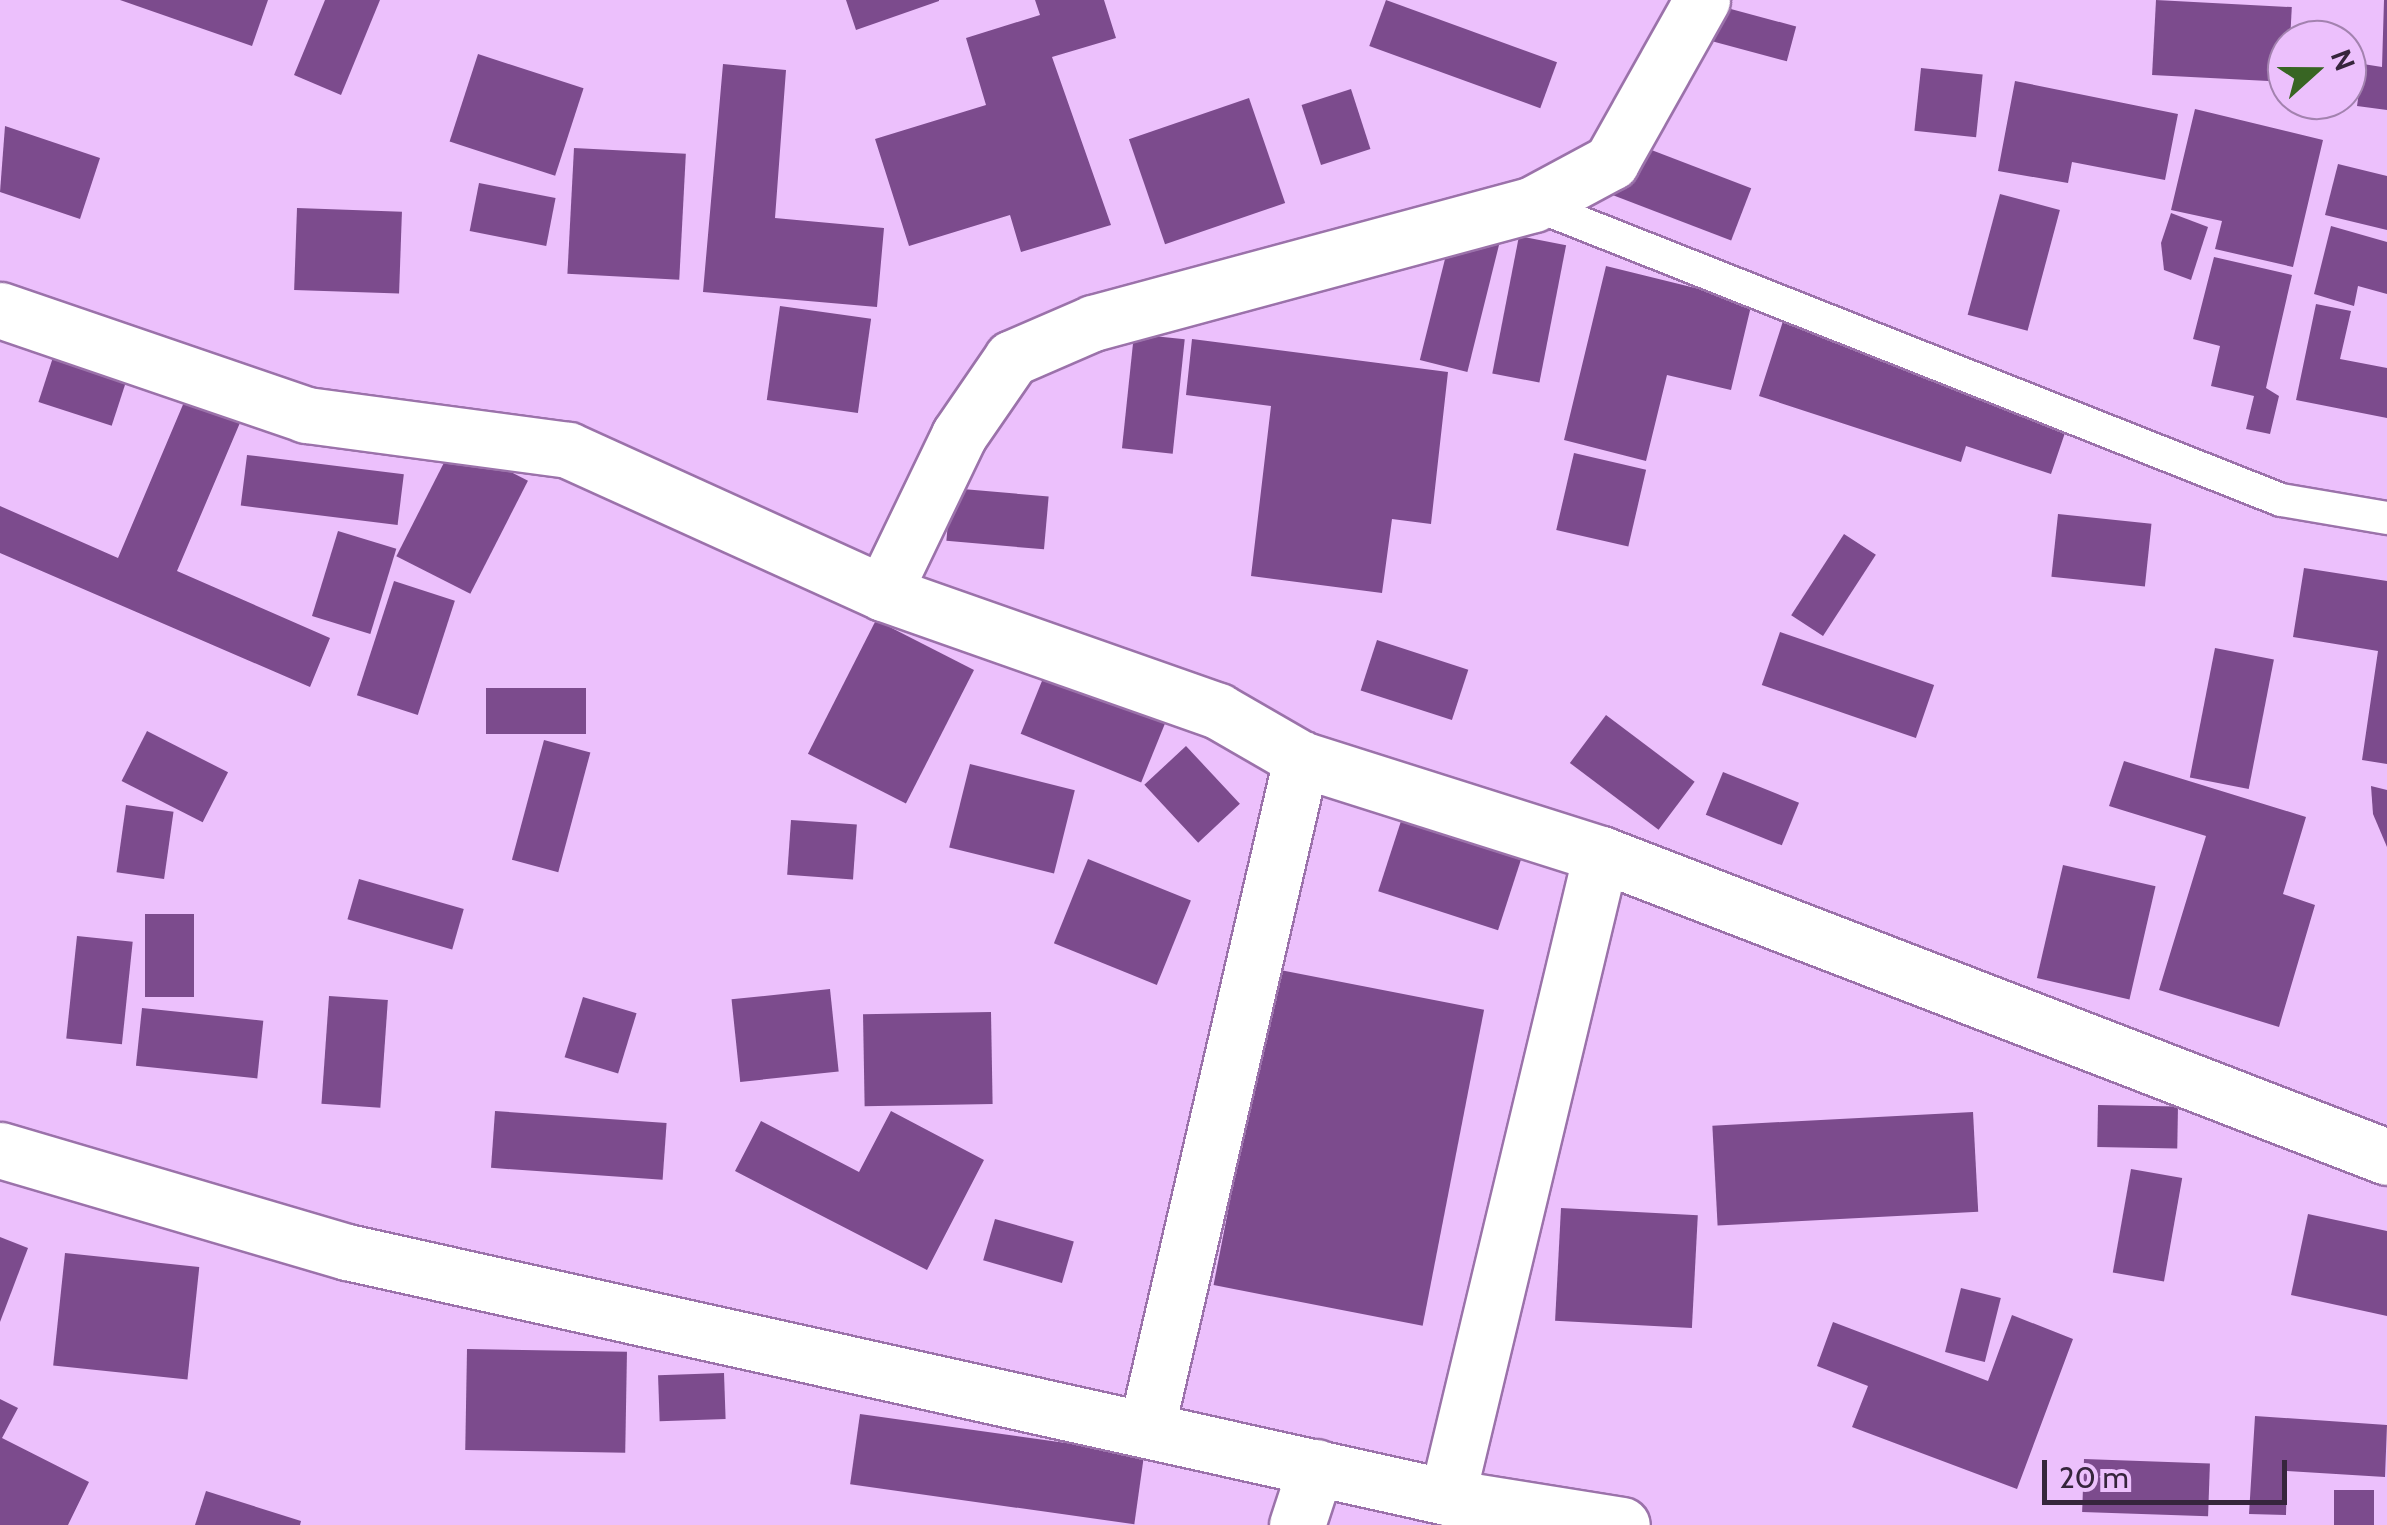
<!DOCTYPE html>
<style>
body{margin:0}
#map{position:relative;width:2387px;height:1525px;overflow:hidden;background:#ecc0fc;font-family:Cabin,sans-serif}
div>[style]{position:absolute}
.building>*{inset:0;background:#7c4b8d;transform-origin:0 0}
.roads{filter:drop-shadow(2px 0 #9b72aa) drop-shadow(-2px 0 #9b72aa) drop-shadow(0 2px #9b72aa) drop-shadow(0 -2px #9b72aa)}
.service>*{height:32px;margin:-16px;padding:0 16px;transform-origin:16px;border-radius:16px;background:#fff}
.minor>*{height:55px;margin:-27.5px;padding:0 27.5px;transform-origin:27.5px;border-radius:27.5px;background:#fff}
span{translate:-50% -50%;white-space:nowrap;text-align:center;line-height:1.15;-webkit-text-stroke:10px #ecc0fc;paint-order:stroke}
.north{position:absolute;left:2267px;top:20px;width:100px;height:100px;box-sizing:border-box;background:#ecc0fc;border:2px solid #a382af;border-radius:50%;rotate:69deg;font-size:28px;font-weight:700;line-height:40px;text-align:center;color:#36253c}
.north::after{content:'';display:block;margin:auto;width:35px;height:45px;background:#386523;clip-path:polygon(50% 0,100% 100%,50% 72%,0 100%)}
.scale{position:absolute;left:2042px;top:1460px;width:245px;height:45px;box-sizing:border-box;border:5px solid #36253c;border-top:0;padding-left:12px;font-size:30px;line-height:35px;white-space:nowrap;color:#36253c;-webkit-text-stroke:8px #ecc0fc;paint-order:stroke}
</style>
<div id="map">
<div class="building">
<div style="clip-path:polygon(120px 0,268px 0,252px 46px)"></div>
<div style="clip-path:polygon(325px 0,380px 0,341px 95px,294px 75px)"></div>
<div style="clip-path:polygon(846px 0,939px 0,939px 1px,856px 30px)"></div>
<div style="clip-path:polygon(1035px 0,1104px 0,1116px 38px,1052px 57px,1111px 225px,1021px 252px,1010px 215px,909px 246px,875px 139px,986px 105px,966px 38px,1040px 15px)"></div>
<div style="left:1386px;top:0;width:182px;height:49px;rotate:20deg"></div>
<div style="left:2156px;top:0;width:136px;height:75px;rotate:3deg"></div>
<div style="clip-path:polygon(2384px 0,2387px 0,2387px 110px,2357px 106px,2363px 64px,2382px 67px)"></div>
<div style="left:1716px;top:5px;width:83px;height:36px;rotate:15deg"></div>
<div style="left:478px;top:54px;width:111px;height:92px;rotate:18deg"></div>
<div style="clip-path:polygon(723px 64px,786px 70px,775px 218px,884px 228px,877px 307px,703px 292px)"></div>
<div style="left:1921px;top:68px;width:62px;height:63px;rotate:6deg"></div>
<div style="clip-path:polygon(2015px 81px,2178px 114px,2165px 180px,2072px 162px,2068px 183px,1998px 171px)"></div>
<div style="left:1351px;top:89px;width:63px;height:52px;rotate:72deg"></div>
<div style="left:1249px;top:98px;width:111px;height:127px;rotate:71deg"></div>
<div style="clip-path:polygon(2195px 109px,2323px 140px,2293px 267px,2215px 249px,2222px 221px,2171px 210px)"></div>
<div style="clip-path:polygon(5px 126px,100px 158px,80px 219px,0 192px)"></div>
<div style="left:1628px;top:141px;width:132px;height:56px;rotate:21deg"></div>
<div style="left:574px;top:148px;width:112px;height:126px;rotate:3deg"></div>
<div style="clip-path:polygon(2338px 164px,2387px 176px,2387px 230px,2325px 215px)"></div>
<div style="left:479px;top:183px;width:78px;height:49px;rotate:11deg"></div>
<div style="left:2000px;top:194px;width:62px;height:125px;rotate:15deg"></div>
<div style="left:297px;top:208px;width:105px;height:82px;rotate:2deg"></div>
<div style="clip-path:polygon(2171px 213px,2208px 227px,2191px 280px,2164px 270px,2161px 243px)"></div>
<div style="clip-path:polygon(2331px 226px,2387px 242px,2387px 294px,2358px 286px,2354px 306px,2314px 294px)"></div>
<div style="left:1452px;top:231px;width:49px;height:133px;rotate:14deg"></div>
<div style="left:1519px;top:236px;width:48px;height:140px;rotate:11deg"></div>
<div style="clip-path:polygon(2214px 257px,2292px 275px,2266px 388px,2279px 396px,2270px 434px,2246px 429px,2254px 396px,2211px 386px,2220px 346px,2193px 339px)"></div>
<div style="clip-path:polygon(1606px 266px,1752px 302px,1731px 390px,1667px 375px,1646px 461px,1564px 440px)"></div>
<div style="clip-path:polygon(2316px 304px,2351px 311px,2340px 359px,2387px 368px,2387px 418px,2296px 400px)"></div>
<div style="left:780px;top:306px;width:92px;height:95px;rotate:8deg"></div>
<div style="clip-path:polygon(1784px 318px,1894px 355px,1890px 364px,2068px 424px,2051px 474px,1966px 446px,1961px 462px,1759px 396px)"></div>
<div style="left:1134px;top:334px;width:51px;height:115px;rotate:6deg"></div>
<div style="clip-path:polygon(1192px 339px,1448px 372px,1431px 524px,1392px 519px,1382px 593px,1251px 576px,1271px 406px,1186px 395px)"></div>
<div style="left:57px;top:345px;width:77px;height:60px;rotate:18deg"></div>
<div style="clip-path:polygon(190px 388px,245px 411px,177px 571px,330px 638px,310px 687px,0 553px,0 506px,118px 558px)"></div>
<div style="left:454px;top:443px;width:83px;height:127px;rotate:27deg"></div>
<div style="left:1574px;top:453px;width:74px;height:79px;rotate:13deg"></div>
<div style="left:247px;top:455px;width:158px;height:51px;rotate:7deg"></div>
<div style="left:951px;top:488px;width:98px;height:53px;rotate:5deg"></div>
<div style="left:2058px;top:514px;width:94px;height:63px;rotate:6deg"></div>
<div style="left:338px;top:531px;width:61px;height:89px;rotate:17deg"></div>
<div style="left:1844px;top:534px;width:38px;height:97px;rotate:33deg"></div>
<div style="clip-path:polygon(2304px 568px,2387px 581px,2387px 764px,2362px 760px,2378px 651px,2293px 637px)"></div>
<div style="left:394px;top:581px;width:64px;height:120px;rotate:18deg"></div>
<div style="left:876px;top:620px;width:110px;height:150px;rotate:27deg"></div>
<div style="left:1780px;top:632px;width:163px;height:56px;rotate:19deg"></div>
<div style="left:1377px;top:640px;width:96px;height:53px;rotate:18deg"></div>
<div style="left:2215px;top:648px;width:60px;height:132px;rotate:11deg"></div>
<div style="left:1048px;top:666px;width:130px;height:73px;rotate:22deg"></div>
<div style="left:586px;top:688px;width:46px;height:100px;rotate:90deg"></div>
<div style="left:1606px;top:715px;width:111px;height:60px;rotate:37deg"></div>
<div style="left:147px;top:731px;width:91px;height:56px;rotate:27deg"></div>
<div style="left:544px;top:740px;width:48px;height:124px;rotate:15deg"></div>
<div style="left:1186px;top:746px;width:79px;height:57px;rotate:47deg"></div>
<div style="clip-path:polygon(2124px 761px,2306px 817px,2283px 894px,2315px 905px,2279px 1027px,2159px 990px,2206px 836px,2109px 806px)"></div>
<div style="left:970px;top:764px;width:108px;height:86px;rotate:14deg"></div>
<div style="left:1723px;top:772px;width:82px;height:46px;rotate:22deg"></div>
<div style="clip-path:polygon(2371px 786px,2387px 790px,2387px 847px,2373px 814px)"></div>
<div style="left:126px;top:805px;width:48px;height:68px;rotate:8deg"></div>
<div style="left:1402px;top:818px;width:126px;height:77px;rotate:18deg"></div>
<div style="left:791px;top:820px;width:66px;height:55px;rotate:4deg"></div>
<div style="left:1088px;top:859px;width:111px;height:91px;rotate:22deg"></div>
<div style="left:2063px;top:865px;width:95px;height:116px;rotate:13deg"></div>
<div style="left:359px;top:879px;width:109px;height:42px;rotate:16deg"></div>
<div style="left:145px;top:914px;width:49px;height:83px"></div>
<div style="left:77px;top:936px;width:56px;height:103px;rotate:6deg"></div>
<div style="left:1275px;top:969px;width:213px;height:322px;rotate:11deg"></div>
<div style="left:830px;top:989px;width:83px;height:99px;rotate:84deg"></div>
<div style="left:329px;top:996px;width:59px;height:108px;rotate:4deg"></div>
<div style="left:583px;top:997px;width:56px;height:63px;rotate:17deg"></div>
<div style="left:142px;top:1008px;width:122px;height:58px;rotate:6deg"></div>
<div style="left:991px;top:1012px;width:92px;height:128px;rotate:89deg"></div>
<div style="left:2098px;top:1105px;width:80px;height:42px;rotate:1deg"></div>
<div style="left:495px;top:1111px;width:172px;height:57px;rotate:4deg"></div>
<div style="clip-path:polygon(891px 1111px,984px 1160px,927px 1270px,735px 1171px,761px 1121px,859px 1172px)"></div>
<div style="left:1973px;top:1112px;width:100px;height:261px;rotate:87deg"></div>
<div style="left:2131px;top:1169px;width:52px;height:105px;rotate:10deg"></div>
<div style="left:1561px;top:1208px;width:137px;height:113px;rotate:3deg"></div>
<div style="clip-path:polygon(2308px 1214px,2387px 1231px,2387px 1316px,2291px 1295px)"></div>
<div style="left:995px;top:1219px;width:82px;height:43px;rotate:16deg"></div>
<div style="clip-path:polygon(0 1237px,28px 1248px,0 1322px)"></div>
<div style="left:65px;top:1253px;width:135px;height:113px;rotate:6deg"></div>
<div style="left:1961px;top:1288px;width:41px;height:66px;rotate:14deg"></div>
<div style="clip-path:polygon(2012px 1315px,2073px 1339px,2017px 1489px,1852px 1427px,1868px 1386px,1817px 1366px,1833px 1322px,1988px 1381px)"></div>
<div style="left:467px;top:1349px;width:160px;height:101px;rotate:1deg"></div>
<div style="left:724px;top:1373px;width:46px;height:66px;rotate:88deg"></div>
<div style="clip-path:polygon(0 1399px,18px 1408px,2px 1438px,89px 1482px,68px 1525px,0 1525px)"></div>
<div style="left:860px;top:1414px;width:287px;height:71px;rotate:8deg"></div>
<div style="clip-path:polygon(2255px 1416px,2387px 1425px,2385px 1477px,2287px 1471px,2286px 1515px,2249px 1514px)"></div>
<div style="left:2084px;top:1459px;width:126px;height:53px;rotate:2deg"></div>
<div style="left:2334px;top:1490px;width:40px;height:35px"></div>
<div style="clip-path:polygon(206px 1491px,301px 1521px,300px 1525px,195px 1525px)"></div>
</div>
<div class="roads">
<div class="service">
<div style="left:1533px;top:204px;width:804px;rotate:21.59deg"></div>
<div style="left:2281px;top:500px;width:108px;rotate:9.6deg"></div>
</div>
<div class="minor">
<div style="left:0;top:310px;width:324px;rotate:18.9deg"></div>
<div style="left:306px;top:415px;width:264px;rotate:7.6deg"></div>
<div style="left:568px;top:450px;width:346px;rotate:24.4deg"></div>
<div style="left:883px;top:593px;width:355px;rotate:19.4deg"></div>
<div style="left:1218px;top:711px;width:96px;rotate:30deg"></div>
<div style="left:1301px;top:759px;width:315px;rotate:17.6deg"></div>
<div style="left:1601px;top:854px;width:842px;rotate:21.08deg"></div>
<div style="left:883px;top:593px;width:175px;rotate:-64.3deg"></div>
<div style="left:959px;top:435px;width:93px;rotate:-55.5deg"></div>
<div style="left:1012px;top:358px;width:88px;rotate:-23.4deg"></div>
<div style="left:1093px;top:323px;width:456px;rotate:-15.1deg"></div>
<div style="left:1533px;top:204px;width:89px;rotate:-28.3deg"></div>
<div style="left:1611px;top:162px;width:186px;rotate:-60.7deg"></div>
<div style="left:0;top:1150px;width:362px;rotate:16.4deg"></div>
<div style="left:347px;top:1252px;width:1127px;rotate:12.56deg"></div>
<div style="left:1447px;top:1497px;width:177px;rotate:9.1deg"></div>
<div style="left:1146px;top:1430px;width:689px;rotate:-76.99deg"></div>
<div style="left:1447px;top:1497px;width:661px;rotate:-76.53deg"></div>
<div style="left:1297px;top:1525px;width:61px;rotate:-71.9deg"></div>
</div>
</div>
<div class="north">N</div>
<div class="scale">20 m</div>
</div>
